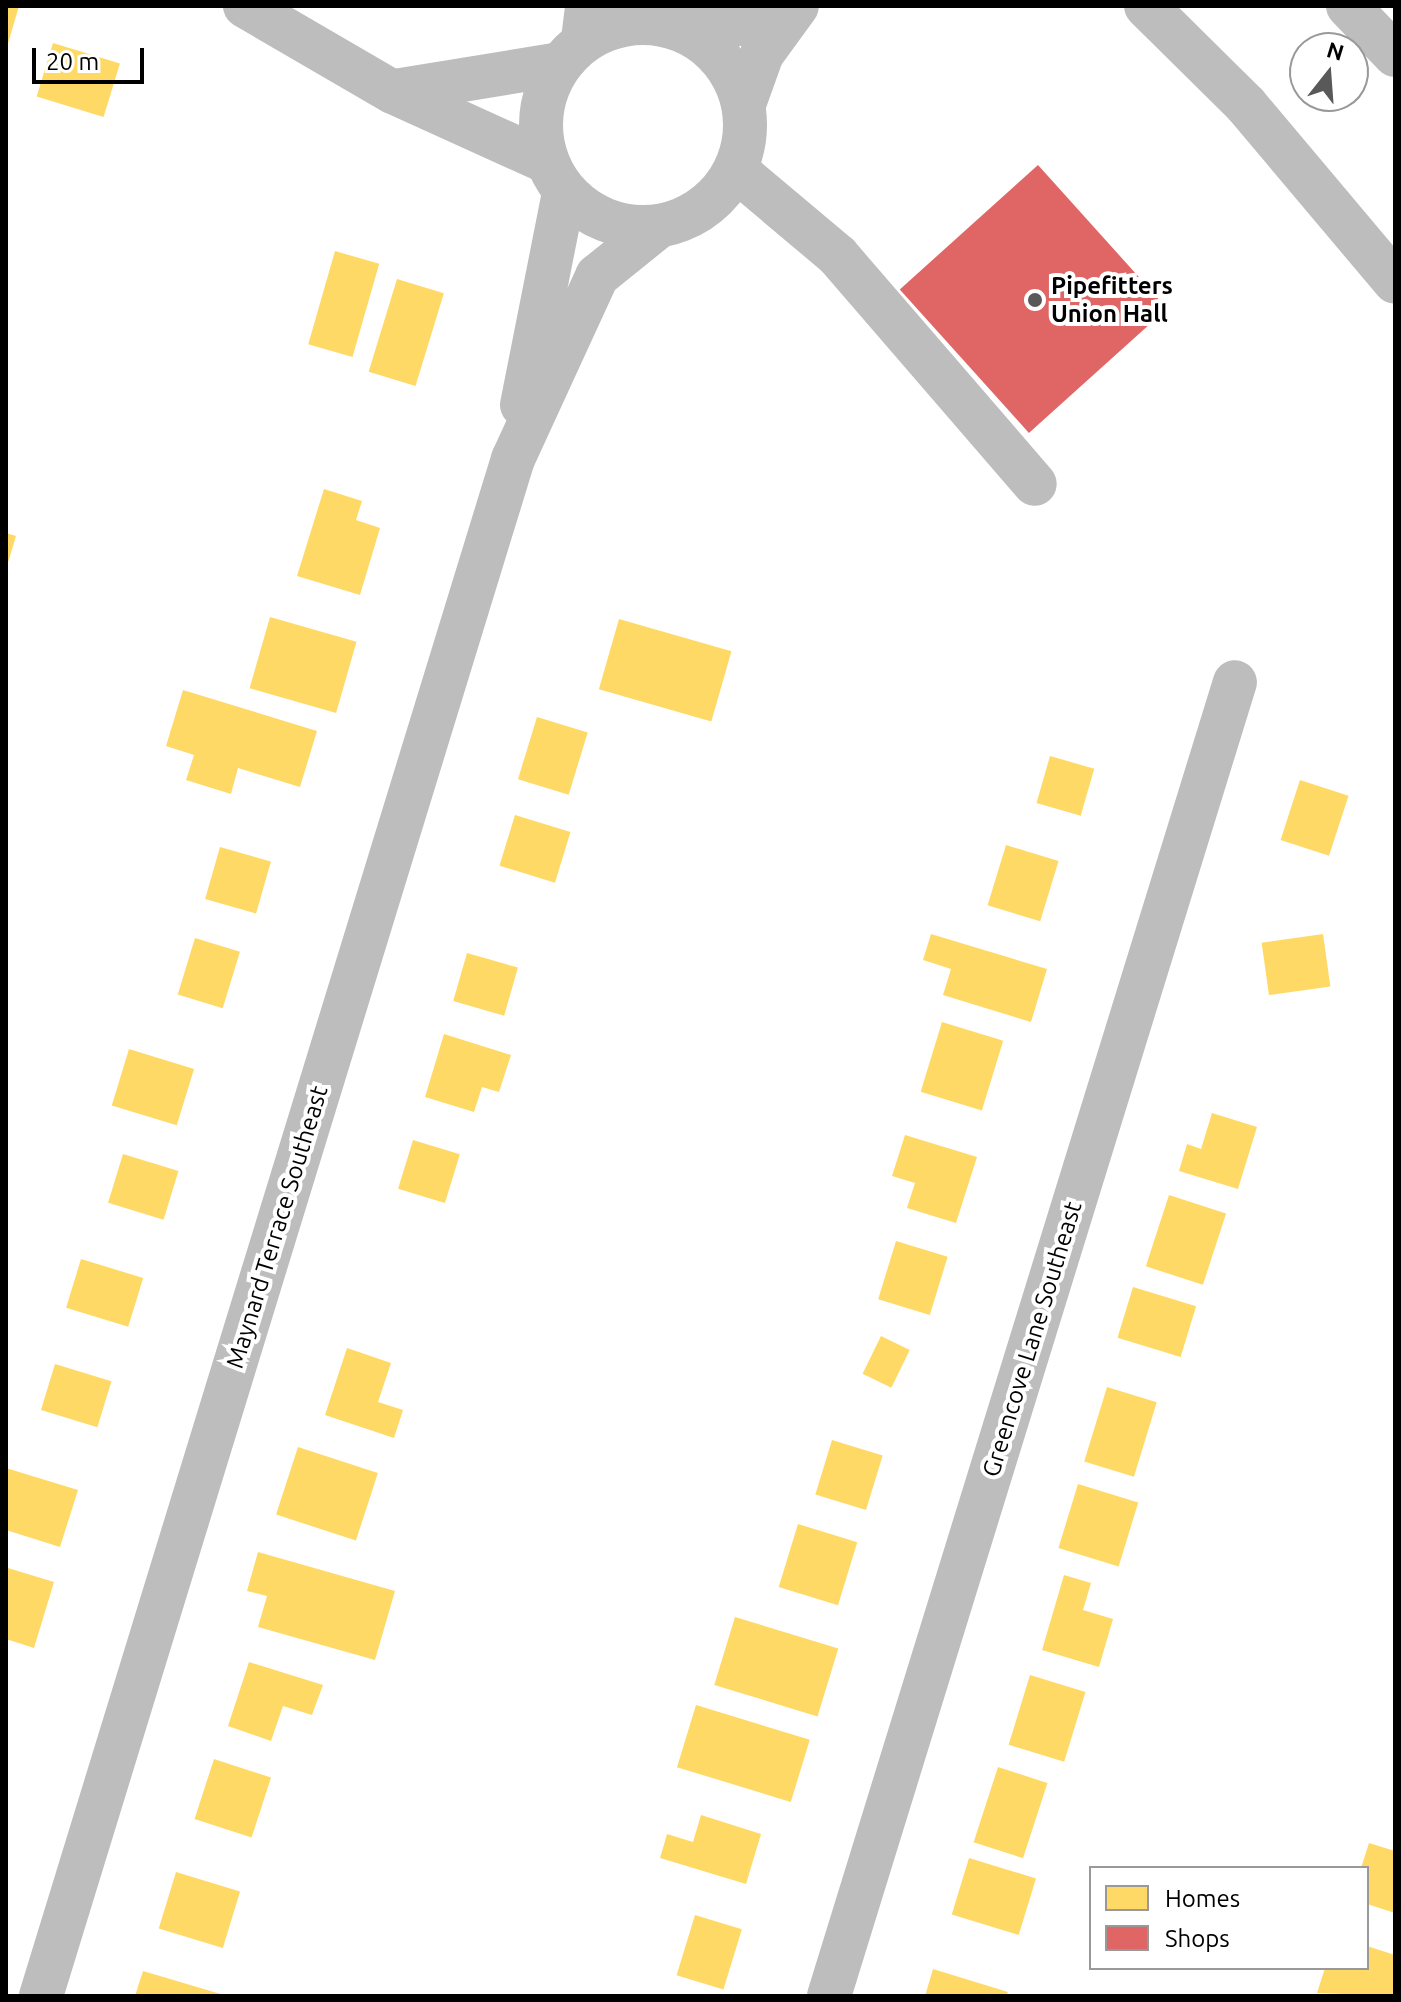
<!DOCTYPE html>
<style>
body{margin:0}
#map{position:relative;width:1401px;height:2002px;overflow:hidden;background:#fff;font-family:Ubuntu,sans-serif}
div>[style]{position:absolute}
.homes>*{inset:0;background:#ffd966;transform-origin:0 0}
.shops>*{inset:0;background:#e06666;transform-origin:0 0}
.minor>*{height:44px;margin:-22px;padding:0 22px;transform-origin:22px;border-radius:22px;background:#bdbdbd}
.minor>.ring{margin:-22px;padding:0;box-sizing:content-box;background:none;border:44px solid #bdbdbd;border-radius:50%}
.highway>*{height:44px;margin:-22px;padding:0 22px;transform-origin:22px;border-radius:22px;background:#bdbdbd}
.dots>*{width:22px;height:22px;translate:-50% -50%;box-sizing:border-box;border:4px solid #fff;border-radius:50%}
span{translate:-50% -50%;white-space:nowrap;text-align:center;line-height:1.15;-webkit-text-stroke:8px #fff;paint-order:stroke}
.poi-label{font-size:24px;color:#000;font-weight:700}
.left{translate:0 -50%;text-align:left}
.street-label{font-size:24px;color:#000}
.frame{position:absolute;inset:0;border:8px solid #000;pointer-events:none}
.legend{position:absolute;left:1089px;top:1866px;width:280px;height:104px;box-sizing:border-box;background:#fff;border:2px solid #999;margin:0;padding:10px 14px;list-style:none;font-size:24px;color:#000}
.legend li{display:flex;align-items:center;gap:16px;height:40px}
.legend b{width:40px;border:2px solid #999}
.north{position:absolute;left:1289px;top:32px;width:80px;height:80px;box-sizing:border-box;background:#fff;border:2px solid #999;border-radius:50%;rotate:17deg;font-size:22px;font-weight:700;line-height:32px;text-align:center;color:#000}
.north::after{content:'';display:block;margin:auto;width:28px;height:36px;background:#595959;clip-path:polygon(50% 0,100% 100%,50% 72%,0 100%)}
.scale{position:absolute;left:32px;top:48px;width:112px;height:36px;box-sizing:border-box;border:4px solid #000;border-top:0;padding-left:10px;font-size:24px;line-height:28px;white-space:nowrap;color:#000;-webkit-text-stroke:6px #fff;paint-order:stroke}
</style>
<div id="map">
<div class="homes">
<div style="clip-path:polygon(6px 6px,19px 6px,7px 47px,6px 47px)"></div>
<div style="left:53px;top:43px;width:70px;height:56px;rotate:17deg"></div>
<div style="left:335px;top:251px;width:46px;height:97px;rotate:16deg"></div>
<div style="left:397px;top:279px;width:49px;height:97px;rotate:17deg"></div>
<div style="clip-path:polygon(324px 489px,362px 501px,356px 520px,380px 528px,360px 595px,297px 576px)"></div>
<div style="clip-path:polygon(6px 533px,16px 536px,7px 566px,6px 566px)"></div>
<div style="left:270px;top:617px;width:90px;height:74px;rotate:16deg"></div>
<div style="left:619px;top:619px;width:117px;height:73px;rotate:16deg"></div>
<div style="clip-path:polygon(183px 690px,317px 731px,300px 787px,238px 768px,231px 794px,186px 780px,194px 755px,166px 746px)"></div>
<div style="left:537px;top:717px;width:53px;height:65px;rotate:17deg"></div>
<div style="left:1050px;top:756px;width:46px;height:49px;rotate:16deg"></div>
<div style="left:1300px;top:780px;width:51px;height:63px;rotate:18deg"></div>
<div style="left:515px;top:815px;width:58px;height:53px;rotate:17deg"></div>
<div style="left:1006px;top:845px;width:55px;height:63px;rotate:17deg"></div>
<div style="left:220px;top:847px;width:53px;height:54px;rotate:16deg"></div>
<div style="clip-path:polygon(931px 934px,1047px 969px,1031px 1022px,943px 995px,951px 969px,923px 960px)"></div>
<div style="left:1323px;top:934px;width:53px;height:62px;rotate:82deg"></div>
<div style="left:195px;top:938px;width:47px;height:59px;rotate:17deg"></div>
<div style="left:467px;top:953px;width:53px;height:50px;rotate:16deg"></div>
<div style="left:942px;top:1022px;width:64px;height:73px;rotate:17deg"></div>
<div style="clip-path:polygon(444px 1034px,511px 1055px,499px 1092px,482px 1087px,474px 1112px,425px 1097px)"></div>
<div style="left:129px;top:1049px;width:68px;height:59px;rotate:17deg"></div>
<div style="clip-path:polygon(1212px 1113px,1257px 1127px,1238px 1189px,1179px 1171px,1187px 1144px,1201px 1149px)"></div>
<div style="clip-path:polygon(905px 1135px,977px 1157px,956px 1223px,907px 1208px,915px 1183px,892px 1176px)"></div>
<div style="left:413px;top:1140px;width:49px;height:51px;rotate:17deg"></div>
<div style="left:123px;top:1154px;width:58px;height:51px;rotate:17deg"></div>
<div style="left:1169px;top:1195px;width:60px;height:75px;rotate:18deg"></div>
<div style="left:896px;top:1241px;width:54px;height:61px;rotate:17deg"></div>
<div style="left:81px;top:1259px;width:65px;height:51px;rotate:17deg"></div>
<div style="left:1133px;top:1287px;width:66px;height:53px;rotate:17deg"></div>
<div style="left:881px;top:1336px;width:32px;height:42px;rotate:26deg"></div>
<div style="clip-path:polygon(347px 1348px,391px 1363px,378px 1402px,403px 1410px,394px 1438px,325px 1415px)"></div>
<div style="left:55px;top:1364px;width:59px;height:48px;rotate:17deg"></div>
<div style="left:1107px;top:1387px;width:52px;height:78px;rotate:17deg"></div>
<div style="left:832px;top:1440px;width:53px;height:57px;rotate:17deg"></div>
<div style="left:298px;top:1447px;width:84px;height:71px;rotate:18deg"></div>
<div style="clip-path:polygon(6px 1468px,78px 1490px,60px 1547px,6px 1530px)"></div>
<div style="left:1078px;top:1484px;width:63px;height:67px;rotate:17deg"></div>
<div style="left:798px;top:1524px;width:62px;height:66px;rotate:17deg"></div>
<div style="clip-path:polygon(258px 1552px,395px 1591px,375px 1660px,258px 1627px,267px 1596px,247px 1591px)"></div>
<div style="clip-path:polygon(8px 1568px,54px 1582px,34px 1648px,6px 1639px)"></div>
<div style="clip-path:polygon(1064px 1575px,1091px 1583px,1083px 1610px,1113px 1619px,1099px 1667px,1042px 1650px)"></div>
<div style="left:735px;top:1617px;width:108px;height:71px;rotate:17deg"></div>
<div style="clip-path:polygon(249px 1662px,323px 1685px,312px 1715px,283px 1706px,271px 1741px,228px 1726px)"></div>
<div style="left:1030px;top:1675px;width:58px;height:73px;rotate:17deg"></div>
<div style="left:696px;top:1705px;width:119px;height:65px;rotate:17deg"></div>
<div style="left:214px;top:1759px;width:60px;height:63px;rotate:18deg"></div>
<div style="left:998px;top:1767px;width:52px;height:79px;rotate:18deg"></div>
<div style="clip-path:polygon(701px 1815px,761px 1834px,746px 1884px,660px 1858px,667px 1834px,693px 1842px)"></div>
<div style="clip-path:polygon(1369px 1843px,1395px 1851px,1395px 1913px,1367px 1904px,1367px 1868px,1361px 1868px)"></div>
<div style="left:969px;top:1858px;width:70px;height:59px;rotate:17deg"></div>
<div style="left:176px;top:1872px;width:67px;height:59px;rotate:17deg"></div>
<div style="left:695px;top:1915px;width:49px;height:63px;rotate:17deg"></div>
<div style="clip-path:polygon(1367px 1946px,1395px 1955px,1395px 1996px,1317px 1993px,1325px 1968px,1367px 1968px)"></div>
<div style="clip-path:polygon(933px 1969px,1008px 1992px,1006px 1996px,925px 1996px)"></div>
<div style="clip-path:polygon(143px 1971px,224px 1995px,224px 1996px,135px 1996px)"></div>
</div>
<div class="shops">
<div style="left:1038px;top:165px;width:193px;height:186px;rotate:48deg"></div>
</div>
<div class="minor">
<div style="left:245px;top:6px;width:171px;rotate:30.2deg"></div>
<div style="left:393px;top:92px;width:169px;rotate:24.4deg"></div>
<div class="ring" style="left:541px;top:23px;width:160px;height:160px"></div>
<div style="left:682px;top:29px;width:56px;rotate:-5.1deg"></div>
<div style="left:738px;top:24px;width:52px;rotate:-20.2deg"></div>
<div style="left:395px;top:91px;width:166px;rotate:-9.3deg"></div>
<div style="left:744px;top:104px;width:53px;rotate:-70.2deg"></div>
<div style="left:762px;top:54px;width:59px;rotate:-53.9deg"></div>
<div style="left:736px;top:170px;width:133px;rotate:40.1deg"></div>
<div style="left:838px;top:256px;width:301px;rotate:49.2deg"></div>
<div style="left:522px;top:405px;width:217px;rotate:-78.8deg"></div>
<div style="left:41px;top:1996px;width:1608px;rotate:-72.93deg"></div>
<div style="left:513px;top:459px;width:201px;rotate:-65.3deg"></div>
<div style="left:597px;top:276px;width:78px;rotate:-38.8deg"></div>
<div style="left:829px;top:1996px;width:1375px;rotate:-72.83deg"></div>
</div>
<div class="highway">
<div style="left:1146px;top:6px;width:141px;rotate:44.7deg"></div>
<div style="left:1246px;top:105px;width:231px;rotate:49.9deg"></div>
<div style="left:1348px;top:6px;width:68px;rotate:46.2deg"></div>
<div style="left:583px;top:40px;width:34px;rotate:-83deg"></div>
</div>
<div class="dots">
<div style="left:1035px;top:300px;background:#595959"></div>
</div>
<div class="poi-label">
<span class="left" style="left:1051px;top:300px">Pipefitters<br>Union Hall</span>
</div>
<div class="street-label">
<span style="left:277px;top:1227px;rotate:-73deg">Maynard Terrace Southeast</span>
<span style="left:1032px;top:1339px;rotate:-73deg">Greencove Lane Southeast</span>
</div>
<div class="frame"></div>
<ul class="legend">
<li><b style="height:22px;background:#ffd966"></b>Homes</li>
<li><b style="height:22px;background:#e06666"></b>Shops</li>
</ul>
<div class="north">N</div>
<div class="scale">20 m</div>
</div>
